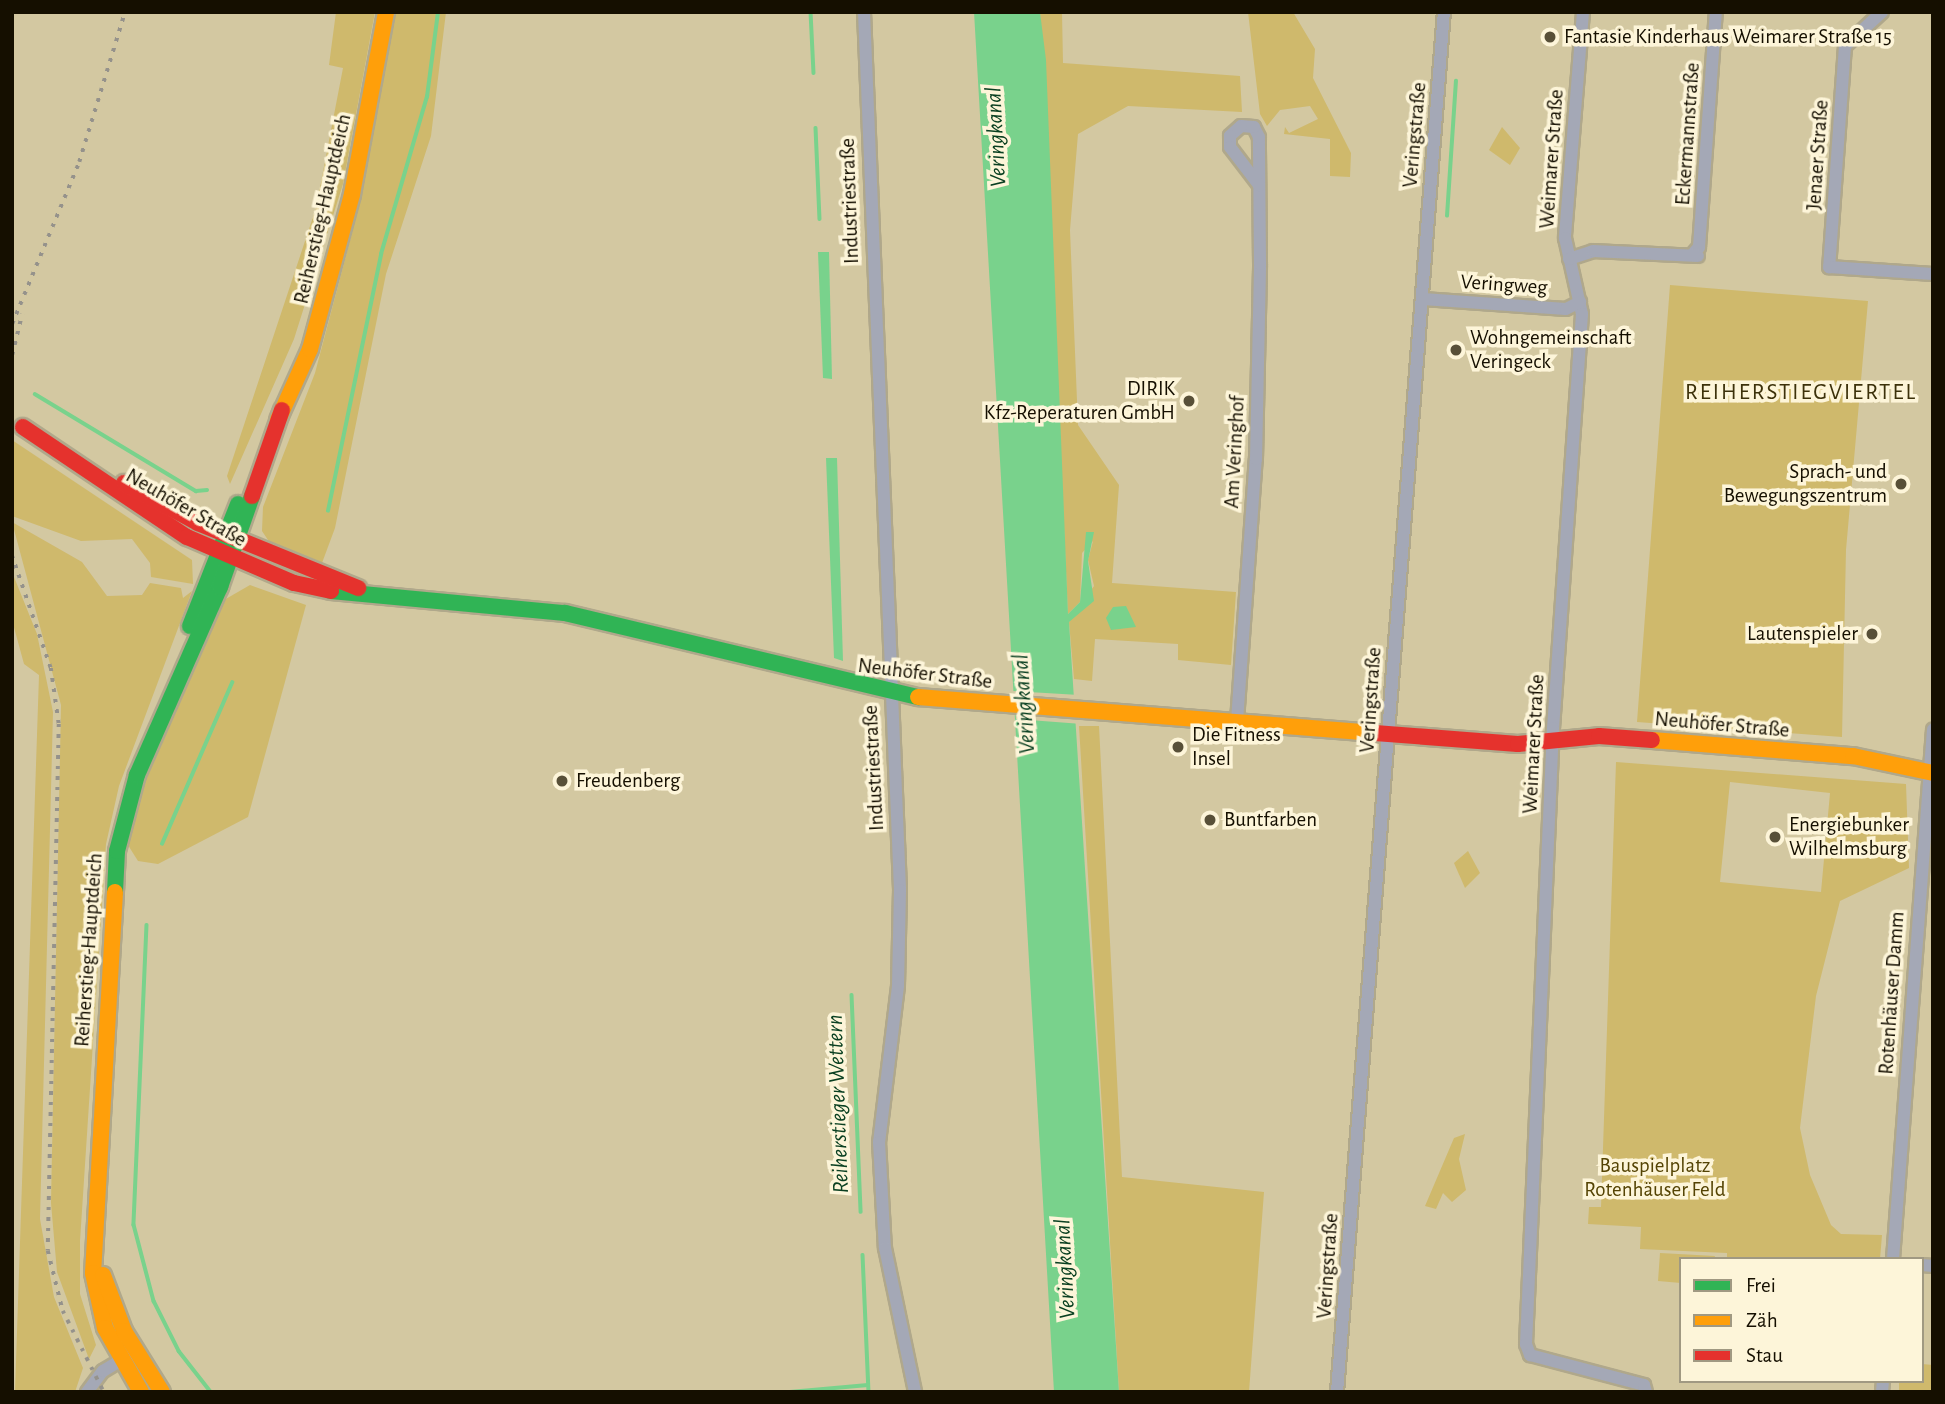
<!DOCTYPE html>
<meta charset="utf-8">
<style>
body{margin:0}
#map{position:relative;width:1945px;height:1404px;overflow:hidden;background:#d3c8a1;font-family:"Alegreya Sans",sans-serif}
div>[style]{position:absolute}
.green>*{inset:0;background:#cfb96c}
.water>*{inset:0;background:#79d28c}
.pier>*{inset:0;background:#d3c8a1}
.stream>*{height:3.5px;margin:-1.75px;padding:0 1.75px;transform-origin:1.75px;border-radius:1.75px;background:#79d28c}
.roads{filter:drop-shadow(2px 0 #b0a88b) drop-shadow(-2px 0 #b0a88b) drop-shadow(0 2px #b0a88b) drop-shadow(0 -2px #b0a88b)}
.street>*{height:12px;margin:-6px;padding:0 6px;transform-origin:6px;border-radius:6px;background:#a4a8b6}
.fast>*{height:16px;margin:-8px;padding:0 8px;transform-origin:8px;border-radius:8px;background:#30b455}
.slow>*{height:16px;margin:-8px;padding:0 8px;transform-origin:8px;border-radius:8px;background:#ff9f0a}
.jam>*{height:16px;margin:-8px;padding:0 8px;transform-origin:8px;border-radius:8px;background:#e5322d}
.rail>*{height:3.5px;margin-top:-1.75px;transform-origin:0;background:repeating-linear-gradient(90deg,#95928b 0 3.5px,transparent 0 10.5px)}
.dots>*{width:19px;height:19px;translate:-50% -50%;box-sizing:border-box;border:4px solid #fdf5d9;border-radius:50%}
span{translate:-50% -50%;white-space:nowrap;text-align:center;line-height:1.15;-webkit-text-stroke:7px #fdf5d9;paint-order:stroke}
.poi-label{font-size:21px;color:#150f00}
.left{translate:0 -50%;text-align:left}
.right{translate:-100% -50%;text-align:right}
.street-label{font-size:21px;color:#150f00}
.park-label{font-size:21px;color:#544303}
.water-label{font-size:23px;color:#0a4021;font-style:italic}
.neighbourhood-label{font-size:23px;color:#3c310a;letter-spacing:2px}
.frame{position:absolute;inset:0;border:14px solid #150f00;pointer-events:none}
.legend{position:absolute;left:1679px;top:1257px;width:245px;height:126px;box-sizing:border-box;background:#fdf5d9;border:2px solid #a09982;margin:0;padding:9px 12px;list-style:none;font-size:21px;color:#150f00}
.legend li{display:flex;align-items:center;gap:14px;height:35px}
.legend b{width:35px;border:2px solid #a09982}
</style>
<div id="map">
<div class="green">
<div style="clip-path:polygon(336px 12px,375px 12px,343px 184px,294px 339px,230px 484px,227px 476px,316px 208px,343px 68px,329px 65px)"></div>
<div style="clip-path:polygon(395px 12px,446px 12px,431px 136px,386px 274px,335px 528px,322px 563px,270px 543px,262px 531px,263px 507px,315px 373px,352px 233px)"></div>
<div style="clip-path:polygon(1040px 12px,1062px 12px,1063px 63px,1240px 76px,1242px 112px,1128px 106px,1078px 134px,1070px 230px,1078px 425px,1119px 485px,1112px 583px,1236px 592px,1231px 665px,1178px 660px,1178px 644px,1095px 639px,1092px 681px,1074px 679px,1069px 622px,1094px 586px,1088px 560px,1093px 541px,1082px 553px,1080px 602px,1068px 614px)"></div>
<div style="clip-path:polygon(1248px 12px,1293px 12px,1315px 49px,1313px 78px,1351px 153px,1350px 177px,1330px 176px,1330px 139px,1284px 134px,1285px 127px,1289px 133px,1318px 119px,1310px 106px,1280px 110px,1267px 126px,1260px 114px)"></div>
<div style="clip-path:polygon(1502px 127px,1520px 148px,1510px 165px,1489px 150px)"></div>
<div style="clip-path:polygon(1670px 285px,1868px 301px,1846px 550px,1842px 737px,1637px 722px)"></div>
<div style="clip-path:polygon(12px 440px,192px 560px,193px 584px,151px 577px,150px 563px,132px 539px,81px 541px,12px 516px)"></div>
<div style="clip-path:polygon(12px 522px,82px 562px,107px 596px,142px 595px,150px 583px,181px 588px,183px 598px,192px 591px,119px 786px,106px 844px,80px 1241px,80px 1294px,96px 1345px,89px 1359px,57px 1272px,51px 1203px,61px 705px)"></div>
<div style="clip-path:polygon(12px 572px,37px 634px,53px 712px,40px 1219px,54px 1297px,83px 1368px,75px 1392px,15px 1392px,39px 675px,24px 664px,12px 620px)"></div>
<div style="clip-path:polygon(250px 585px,306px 605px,248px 817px,158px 864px,138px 861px,126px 842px,142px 781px,224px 600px)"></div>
<div style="clip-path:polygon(1079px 726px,1099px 726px,1122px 1177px,1264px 1192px,1249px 1392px,1119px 1392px)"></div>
<div style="clip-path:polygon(evenodd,1616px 762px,1906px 784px,1909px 868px,1840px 901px,1816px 996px,1800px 1128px,1810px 1175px,1831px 1225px,1841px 1234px,1882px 1235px,1880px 1259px,1727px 1259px,1727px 1253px,1640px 1249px,1641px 1227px,1588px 1224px,1589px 1207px,1601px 1207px,1616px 762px,1730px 782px,1830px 793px,1821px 892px,1720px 882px,1730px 782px)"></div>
<div style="clip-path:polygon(1468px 851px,1480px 873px,1465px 888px,1454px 863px)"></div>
<div style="clip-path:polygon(1465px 1134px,1459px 1159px,1466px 1190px,1452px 1202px,1443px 1193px,1436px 1209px,1425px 1206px,1454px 1138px)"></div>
<div style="clip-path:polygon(1660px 1253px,1715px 1256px,1714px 1259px,1681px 1259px,1681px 1283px,1658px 1281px)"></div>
<div style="clip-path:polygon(1922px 1364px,1933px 1365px,1933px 1392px,1899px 1392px,1899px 1381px,1922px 1381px)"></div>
</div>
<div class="water">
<div style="clip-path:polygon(974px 12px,1040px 12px,1046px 60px,1068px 614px,1080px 602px,1086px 532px,1094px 532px,1088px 561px,1094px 601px,1069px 622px,1119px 1392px,1054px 1392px)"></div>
<div style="clip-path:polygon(818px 252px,829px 252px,832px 379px,823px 378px)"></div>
<div style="clip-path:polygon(826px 458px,837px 458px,843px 661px,834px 658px)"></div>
<div style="clip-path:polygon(1126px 606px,1136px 627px,1111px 630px,1106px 618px,1113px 607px)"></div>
</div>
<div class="pier">
<div style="clip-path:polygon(1013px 691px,1079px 695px,1082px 724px,1016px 719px)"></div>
</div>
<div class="stream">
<div style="left:811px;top:12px;width:61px;rotate:87.2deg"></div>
<div style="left:816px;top:128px;width:91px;rotate:87.5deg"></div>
<div style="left:1447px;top:216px;width:135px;rotate:-86.2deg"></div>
<div style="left:35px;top:394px;width:188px;rotate:31.1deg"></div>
<div style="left:196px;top:491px;width:11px;rotate:-5deg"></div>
<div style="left:328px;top:511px;width:262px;rotate:-78.3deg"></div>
<div style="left:381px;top:254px;width:164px;rotate:-73.7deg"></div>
<div style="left:427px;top:97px;width:86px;rotate:-82.6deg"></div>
<div style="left:162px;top:844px;width:176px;rotate:-66.5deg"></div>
<div style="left:147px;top:925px;width:300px;rotate:92.5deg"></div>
<div style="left:134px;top:1225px;width:79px;rotate:75.3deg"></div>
<div style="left:154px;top:1301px;width:56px;rotate:63.4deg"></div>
<div style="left:179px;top:1351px;width:52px;rotate:52deg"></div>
<div style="left:852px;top:995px;width:217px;rotate:87.6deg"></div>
<div style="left:863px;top:1255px;width:137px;rotate:87.5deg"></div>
<div style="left:790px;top:1392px;width:78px;rotate:-5.1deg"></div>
</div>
<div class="roads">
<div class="street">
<div style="left:864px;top:12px;width:879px;rotate:87.65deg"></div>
<div style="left:900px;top:890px;width:96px;rotate:91.2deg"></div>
<div style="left:898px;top:986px;width:157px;rotate:96.9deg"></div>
<div style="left:879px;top:1142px;width:106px;rotate:86.8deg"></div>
<div style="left:885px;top:1248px;width:147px;rotate:78.2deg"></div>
<div style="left:1583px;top:12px;width:227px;rotate:94.6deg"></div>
<div style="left:1565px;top:238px;width:78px;rotate:77.4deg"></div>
<div style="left:1582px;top:314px;width:415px;rotate:94deg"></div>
<div style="left:1553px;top:728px;width:617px;rotate:92.51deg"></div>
<div style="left:1526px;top:1344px;width:12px;rotate:70deg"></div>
<div style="left:1530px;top:1355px;width:118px;rotate:14.7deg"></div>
<div style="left:1644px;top:1385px;width:7px;rotate:74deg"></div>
<div style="left:1882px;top:12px;width:50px;rotate:137.4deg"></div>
<div style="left:1845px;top:46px;width:222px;rotate:94.1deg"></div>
<div style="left:1829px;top:267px;width:104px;rotate:3.9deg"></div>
<div style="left:1692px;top:255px;width:11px;rotate:-49deg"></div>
<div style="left:1699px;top:247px;width:236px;rotate:-85.9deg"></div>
<div style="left:1569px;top:259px;width:25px;rotate:-18deg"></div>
<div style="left:1593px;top:251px;width:105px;rotate:2.7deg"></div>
<div style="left:1423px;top:299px;width:143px;rotate:4deg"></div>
<div style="left:1566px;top:309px;width:16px;rotate:-27deg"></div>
<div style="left:1237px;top:721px;width:263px;rotate:-85.9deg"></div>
<div style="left:1256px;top:459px;width:195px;rotate:-88.8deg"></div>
<div style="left:1260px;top:264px;width:127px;rotate:-90.5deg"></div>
<div style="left:1259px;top:137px;width:11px;rotate:-117deg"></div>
<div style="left:1254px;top:127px;width:13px;rotate:-176deg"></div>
<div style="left:1241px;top:126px;width:15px;rotate:138deg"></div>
<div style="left:1230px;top:136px;width:11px;rotate:90deg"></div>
<div style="left:1230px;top:147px;width:48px;rotate:52.7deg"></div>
<div style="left:1893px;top:1259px;width:531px;rotate:-85.68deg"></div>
<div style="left:1922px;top:1265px;width:11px;rotate:5deg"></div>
<div style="left:87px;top:1392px;width:26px;rotate:-53deg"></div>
<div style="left:103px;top:1371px;width:29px;rotate:-31deg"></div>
<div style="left:1337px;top:1392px;width:1384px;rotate:-85.57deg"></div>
<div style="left:1882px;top:1392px;width:11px;rotate:-85deg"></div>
</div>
<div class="fast">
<div style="left:331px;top:591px;width:235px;rotate:5.4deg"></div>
<div style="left:565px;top:613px;width:363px;rotate:13.4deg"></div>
<div style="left:190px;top:626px;width:131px;rotate:-68.5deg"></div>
<div style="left:115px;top:892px;width:41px;rotate:-87.2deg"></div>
<div style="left:117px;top:851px;width:79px;rotate:-75.3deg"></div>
<div style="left:137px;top:775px;width:206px;rotate:-66.2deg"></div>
<div style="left:220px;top:587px;width:96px;rotate:-70.6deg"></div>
</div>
<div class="slow">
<div style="left:278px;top:420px;width:78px;rotate:-65.7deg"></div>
<div style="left:310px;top:349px;width:161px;rotate:-74.8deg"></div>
<div style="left:352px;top:194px;width:185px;rotate:-79.4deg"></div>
<div style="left:918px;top:697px;width:458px;rotate:4.5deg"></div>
<div style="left:1652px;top:740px;width:202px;rotate:4.6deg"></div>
<div style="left:1853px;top:756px;width:82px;rotate:12deg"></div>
<div style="left:115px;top:892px;width:382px;rotate:93.3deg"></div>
<div style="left:93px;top:1273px;width:56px;rotate:77.7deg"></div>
<div style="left:105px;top:1328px;width:73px;rotate:60.6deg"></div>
<div style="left:103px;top:1275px;width:60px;rotate:69.4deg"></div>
<div style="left:124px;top:1331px;width:72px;rotate:58.1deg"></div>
</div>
<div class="jam">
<div style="left:23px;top:427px;width:197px;rotate:33.9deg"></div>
<div style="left:187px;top:537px;width:116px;rotate:23.3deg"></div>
<div style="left:294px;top:583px;width:38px;rotate:12deg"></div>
<div style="left:124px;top:483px;width:84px;rotate:28.4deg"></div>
<div style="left:198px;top:523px;width:173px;rotate:22.1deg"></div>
<div style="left:252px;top:496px;width:91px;rotate:-70.8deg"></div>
<div style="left:1375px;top:733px;width:143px;rotate:4.4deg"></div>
<div style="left:1518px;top:744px;width:81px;rotate:-5.6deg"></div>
<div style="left:1599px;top:736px;width:53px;rotate:4.3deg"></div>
</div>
</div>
<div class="rail">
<div style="left:12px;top:324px;width:175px;rotate:-67.5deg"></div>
<div style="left:79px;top:162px;width:157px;rotate:-73deg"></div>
<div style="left:12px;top:355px;width:42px;rotate:-76.3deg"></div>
<div style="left:12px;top:555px;width:120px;rotate:71deg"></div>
<div style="left:51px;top:668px;width:57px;rotate:81.9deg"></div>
<div style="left:59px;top:724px;width:527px;rotate:91.2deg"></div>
<div style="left:48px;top:1251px;width:62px;rotate:76deg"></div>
<div style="left:63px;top:1311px;width:91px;rotate:63.2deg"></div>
</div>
<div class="dots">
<div style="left:1550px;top:37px;background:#585038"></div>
<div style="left:1456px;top:350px;background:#585038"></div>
<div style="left:1189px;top:401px;background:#585038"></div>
<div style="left:1901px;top:484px;background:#585038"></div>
<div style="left:1872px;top:634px;background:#585038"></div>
<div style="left:1178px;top:747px;background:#585038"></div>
<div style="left:562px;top:781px;background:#585038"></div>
<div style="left:1210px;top:820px;background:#585038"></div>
<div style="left:1775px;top:837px;background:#585038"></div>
</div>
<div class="poi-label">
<span class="left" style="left:1564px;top:37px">Fantasie Kinderhaus Weimarer Straße 15</span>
<span class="left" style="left:1470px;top:350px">Wohngemeinschaft<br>Veringeck</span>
<span class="right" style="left:1175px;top:401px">DIRIK<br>Kfz-Reperaturen GmbH</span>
<span class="right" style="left:1887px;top:484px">Sprach- und<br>Bewegungszentrum</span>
<span class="right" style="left:1858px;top:634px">Lautenspieler</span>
<span class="left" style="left:1192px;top:747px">Die Fitness<br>Insel</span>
<span class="left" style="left:576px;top:781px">Freudenberg</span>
<span class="left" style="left:1224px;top:820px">Buntfarben</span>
<span class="left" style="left:1789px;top:837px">Energiebunker<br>Wilhelmsburg</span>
</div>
<div class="street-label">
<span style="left:1688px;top:134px;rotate:-86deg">Eckermannstraße</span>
<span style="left:1415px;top:135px;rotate:-85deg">Veringstraße</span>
<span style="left:1818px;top:155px;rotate:-86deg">Jenaer Straße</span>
<span style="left:1552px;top:159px;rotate:-86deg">Weimarer Straße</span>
<span style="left:850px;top:201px;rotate:-92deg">Industriestraße</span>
<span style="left:323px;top:209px;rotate:-77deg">Reiherstieg-Hauptdeich</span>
<span style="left:1504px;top:285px;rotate:4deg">Veringweg</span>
<span style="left:1235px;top:452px;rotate:-87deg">Am Veringhof</span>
<span style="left:186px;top:508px;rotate:30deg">Neuhöfer Straße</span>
<span style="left:925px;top:674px;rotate:7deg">Neuhöfer Straße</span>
<span style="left:1371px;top:700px;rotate:-86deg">Veringstraße</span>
<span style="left:1722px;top:725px;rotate:5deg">Neuhöfer Straße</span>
<span style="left:1534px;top:744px;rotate:-87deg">Weimarer Straße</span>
<span style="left:874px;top:768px;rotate:-93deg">Industriestraße</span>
<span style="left:89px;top:950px;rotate:-86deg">Reiherstieg-Hauptdeich</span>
<span style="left:1892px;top:993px;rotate:-86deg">Rotenhäuser Damm</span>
<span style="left:1328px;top:1266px;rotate:-86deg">Veringstraße</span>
</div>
<div class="park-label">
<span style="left:1655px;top:1178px">Bauspielplatz<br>Rotenhäuser Feld</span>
</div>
<div class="water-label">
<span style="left:997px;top:137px;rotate:-93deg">Veringkanal</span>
<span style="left:1025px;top:704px;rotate:-94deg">Veringkanal</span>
<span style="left:839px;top:1104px;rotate:-92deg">Reiherstieger Wettern</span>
<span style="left:1066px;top:1269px;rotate:-93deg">Veringkanal</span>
</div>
<div class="neighbourhood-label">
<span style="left:1801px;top:393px">REIHERSTIEGVIERTEL</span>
</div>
<div class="frame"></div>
<ul class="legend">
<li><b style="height:9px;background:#30b455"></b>Frei</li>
<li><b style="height:9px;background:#ff9f0a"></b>Zäh</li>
<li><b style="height:9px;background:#e5322d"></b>Stau</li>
</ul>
</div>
